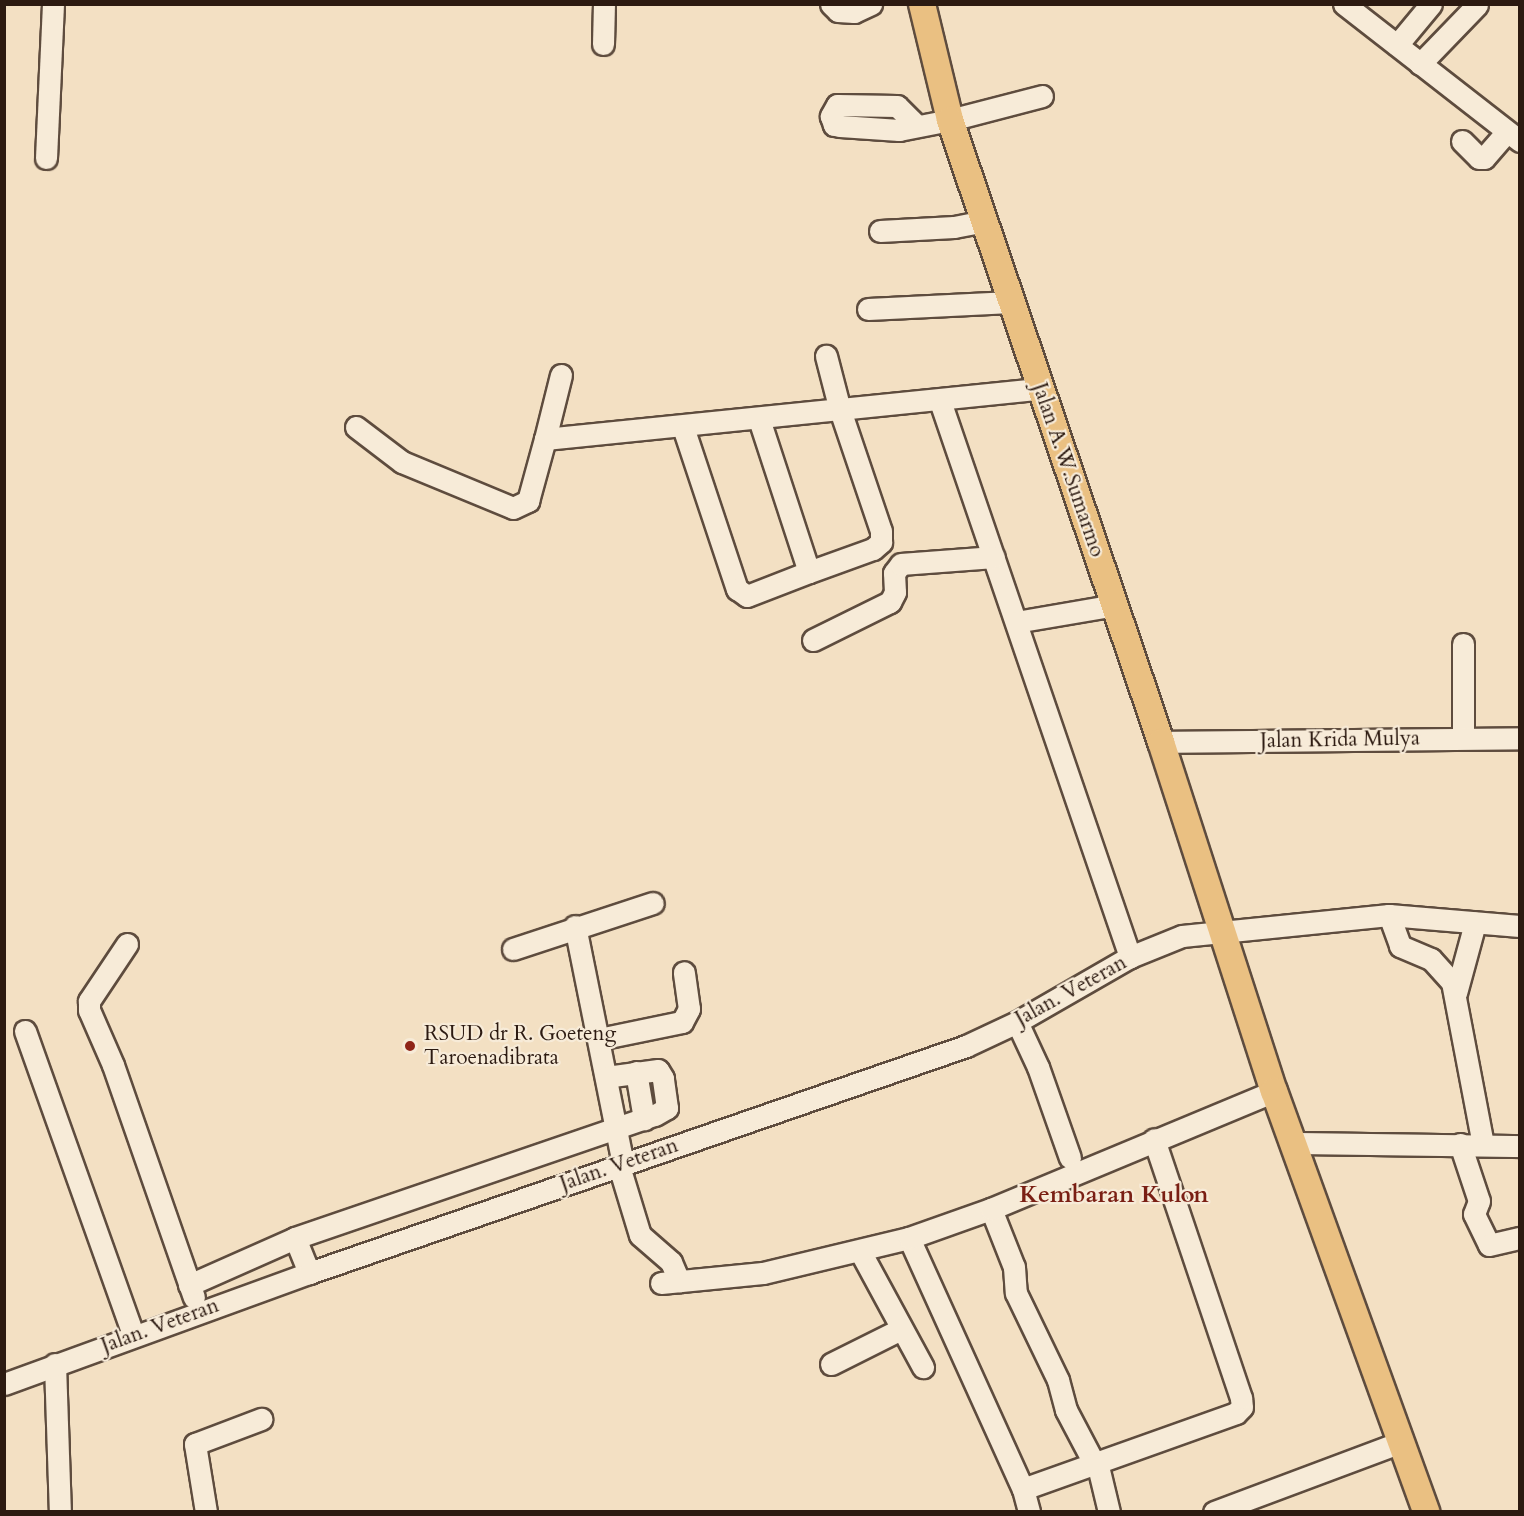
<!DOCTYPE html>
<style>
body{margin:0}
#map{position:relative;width:1524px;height:1516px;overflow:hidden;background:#f3e0c3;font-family:Cardo,serif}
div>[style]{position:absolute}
.roads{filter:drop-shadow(2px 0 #5e4c3e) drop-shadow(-2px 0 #5e4c3e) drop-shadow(0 2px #5e4c3e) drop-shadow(0 -2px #5e4c3e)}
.minor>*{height:21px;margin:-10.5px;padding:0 10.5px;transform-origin:10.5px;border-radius:10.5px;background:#f7ebd8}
.major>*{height:26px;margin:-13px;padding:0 13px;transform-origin:13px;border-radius:13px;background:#eac082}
.dots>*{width:16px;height:16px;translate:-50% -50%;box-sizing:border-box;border:3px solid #f7ebd8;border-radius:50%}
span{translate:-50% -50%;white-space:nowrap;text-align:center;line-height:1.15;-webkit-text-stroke:4.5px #f7ebd8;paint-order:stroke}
.street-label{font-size:21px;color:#2c1a11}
.poi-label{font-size:21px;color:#2c1a11}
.left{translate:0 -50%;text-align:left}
.quarter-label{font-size:24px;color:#7a1f14;font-weight:700}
.frame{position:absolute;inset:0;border:6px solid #2c1a11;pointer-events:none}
</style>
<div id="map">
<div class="roads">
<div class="minor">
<div style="left:831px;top:4px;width:10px;rotate:45deg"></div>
<div style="left:838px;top:11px;width:16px;rotate:4deg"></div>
<div style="left:854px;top:12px;width:19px;rotate:-25deg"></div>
<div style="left:1344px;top:4px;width:223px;rotate:37.9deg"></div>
<div style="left:603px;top:44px;width:40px;rotate:-88.6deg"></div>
<div style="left:1397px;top:45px;width:53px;rotate:-50.3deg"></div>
<div style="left:1420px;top:64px;width:82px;rotate:-46deg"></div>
<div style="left:917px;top:126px;width:28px;rotate:-135deg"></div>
<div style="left:897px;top:106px;width:60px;rotate:-179deg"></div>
<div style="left:837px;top:105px;width:13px;rotate:119deg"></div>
<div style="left:831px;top:116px;width:9px;rotate:72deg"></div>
<div style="left:834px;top:125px;width:6px;rotate:9deg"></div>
<div style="left:840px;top:126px;width:59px;rotate:3.9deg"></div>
<div style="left:899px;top:130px;width:52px;rotate:-11.1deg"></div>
<div style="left:950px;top:120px;width:95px;rotate:-14.6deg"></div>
<div style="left:1462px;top:141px;width:24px;rotate:45deg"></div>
<div style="left:1479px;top:158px;width:5px"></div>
<div style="left:1484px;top:158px;width:35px;rotate:-49deg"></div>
<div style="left:46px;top:158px;width:154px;rotate:-87.4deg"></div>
<div style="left:880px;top:231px;width:74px;rotate:-3.1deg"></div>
<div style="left:954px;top:227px;width:31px;rotate:-11deg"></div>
<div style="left:868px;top:309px;width:143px;rotate:-2.8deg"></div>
<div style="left:940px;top:401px;width:588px;rotate:71.13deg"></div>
<div style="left:356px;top:427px;width:58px;rotate:37.3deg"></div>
<div style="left:402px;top:462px;width:120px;rotate:22.5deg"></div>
<div style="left:513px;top:508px;width:17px;rotate:-25deg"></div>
<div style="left:528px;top:501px;width:64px;rotate:-74.7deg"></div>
<div style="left:545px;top:439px;width:498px;rotate:-5.8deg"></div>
<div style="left:683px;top:427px;width:171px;rotate:71.6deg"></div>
<div style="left:737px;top:589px;width:12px;rotate:35deg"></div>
<div style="left:747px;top:596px;width:66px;rotate:-21.2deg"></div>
<div style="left:809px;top:572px;width:161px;rotate:-108.1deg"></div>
<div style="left:545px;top:439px;width:66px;rotate:-76deg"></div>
<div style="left:809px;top:572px;width:68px;rotate:-19.8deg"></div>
<div style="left:873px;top:549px;width:11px;rotate:-41deg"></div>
<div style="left:881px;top:542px;width:11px;rotate:-90deg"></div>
<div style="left:881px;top:531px;width:128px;rotate:-108.7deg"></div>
<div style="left:840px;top:410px;width:56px;rotate:-104.5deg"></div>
<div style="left:1016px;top:622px;width:100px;rotate:-9.7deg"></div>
<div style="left:813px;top:640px;width:86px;rotate:-26.3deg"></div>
<div style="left:890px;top:602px;width:11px;rotate:-63deg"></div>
<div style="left:895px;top:592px;width:19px;rotate:-93deg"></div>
<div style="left:894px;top:573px;width:11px;rotate:-52deg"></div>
<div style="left:901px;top:564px;width:93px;rotate:-4.3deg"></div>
<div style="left:1463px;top:644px;width:94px;rotate:90deg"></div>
<div style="left:1161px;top:742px;width:359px;rotate:-0.6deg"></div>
<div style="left:1389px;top:915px;width:33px;rotate:70deg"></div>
<div style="left:1400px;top:946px;width:34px;rotate:23deg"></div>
<div style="left:1431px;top:959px;width:31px;rotate:48deg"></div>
<div style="left:1452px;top:982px;width:166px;rotate:79.2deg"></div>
<div style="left:575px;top:926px;width:243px;rotate:78.6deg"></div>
<div style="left:127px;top:944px;width:69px;rotate:123.7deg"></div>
<div style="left:89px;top:1001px;width:9px;rotate:90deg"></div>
<div style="left:89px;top:1010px;width:60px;rotate:66.4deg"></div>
<div style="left:113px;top:1065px;width:246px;rotate:70.8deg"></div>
<div style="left:513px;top:949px;width:147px;rotate:-18.2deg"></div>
<div style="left:1456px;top:993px;width:73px;rotate:-74.8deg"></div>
<div style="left:1017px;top:1022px;width:50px;rotate:65deg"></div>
<div style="left:1038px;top:1067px;width:96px;rotate:70.6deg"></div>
<div style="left:25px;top:1031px;width:323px;rotate:70.4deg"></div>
<div style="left:599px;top:1039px;width:85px;rotate:-11.6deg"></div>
<div style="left:682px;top:1022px;width:15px;rotate:-62deg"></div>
<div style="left:689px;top:1009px;width:37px;rotate:-98deg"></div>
<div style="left:636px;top:1072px;width:48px;rotate:80.3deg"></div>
<div style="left:1291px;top:1143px;width:229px;rotate:0.8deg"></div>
<div style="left:1460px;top:1144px;width:60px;rotate:71.6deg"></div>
<div style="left:1479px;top:1201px;width:14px;rotate:111deg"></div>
<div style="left:1474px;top:1214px;width:34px;rotate:64deg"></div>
<div style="left:1489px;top:1245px;width:32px;rotate:-13deg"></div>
<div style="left:619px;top:1166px;width:72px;rotate:73.1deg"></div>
<div style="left:640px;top:1235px;width:41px;rotate:41.1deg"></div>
<div style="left:671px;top:1262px;width:21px;rotate:67deg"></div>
<div style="left:991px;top:1209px;width:62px;rotate:68.4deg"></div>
<div style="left:1014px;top:1267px;width:26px;rotate:86deg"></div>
<div style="left:1016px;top:1293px;width:97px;rotate:64.2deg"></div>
<div style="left:1058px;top:1380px;width:31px;rotate:75deg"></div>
<div style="left:1066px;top:1410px;width:60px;rotate:62.2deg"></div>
<div style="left:295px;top:1238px;width:38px;rotate:68deg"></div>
<div style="left:909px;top:1238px;width:276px;rotate:65.6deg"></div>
<div style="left:1023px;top:1489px;width:226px;rotate:-19.6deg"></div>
<div style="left:1236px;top:1413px;width:8px;rotate:-45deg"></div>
<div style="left:1242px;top:1407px;width:9px;rotate:-96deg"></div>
<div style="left:1241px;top:1398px;width:273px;rotate:-108.6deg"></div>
<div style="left:861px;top:1253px;width:130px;rotate:61.5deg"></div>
<div style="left:661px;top:1283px;width:102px;rotate:-5.6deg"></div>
<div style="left:763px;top:1273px;width:150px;rotate:-13.5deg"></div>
<div style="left:909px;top:1238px;width:87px;rotate:-19.5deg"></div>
<div style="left:991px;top:1209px;width:307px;rotate:-22.6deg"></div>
<div style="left:189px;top:1285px;width:116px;rotate:-23.9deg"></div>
<div style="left:295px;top:1238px;width:380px;rotate:-18.9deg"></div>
<div style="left:655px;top:1115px;width:14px;rotate:-30deg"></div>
<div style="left:667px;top:1108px;width:30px;rotate:-98deg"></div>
<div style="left:663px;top:1078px;width:9px;rotate:-122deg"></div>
<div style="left:658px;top:1070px;width:52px;rotate:172.3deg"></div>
<div style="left:55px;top:1364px;width:148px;rotate:88.1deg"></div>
<div style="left:831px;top:1364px;width:78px;rotate:-26.6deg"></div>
<div style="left:4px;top:1384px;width:325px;rotate:-20deg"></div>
<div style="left:309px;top:1273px;width:695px;rotate:-19.06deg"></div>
<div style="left:966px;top:1046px;width:56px;rotate:-25.2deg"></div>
<div style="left:1017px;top:1022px;width:130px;rotate:-29.9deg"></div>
<div style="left:1130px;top:957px;width:56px;rotate:-22deg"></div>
<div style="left:1182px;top:936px;width:208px;rotate:-5.8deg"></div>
<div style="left:1389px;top:915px;width:131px;rotate:4.8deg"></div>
<div style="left:1097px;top:1462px;width:51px;rotate:76.5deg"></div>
<div style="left:1023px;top:1489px;width:24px;rotate:75deg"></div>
<div style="left:206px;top:1512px;width:69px;rotate:-99.2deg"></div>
<div style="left:195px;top:1444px;width:71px;rotate:-20.7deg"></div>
<div style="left:1214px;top:1512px;width:200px;rotate:-20.5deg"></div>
</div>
<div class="major">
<div style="left:922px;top:4px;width:119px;rotate:76.4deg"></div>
<div style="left:950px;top:120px;width:657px;rotate:71.26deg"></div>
<div style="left:1161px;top:742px;width:367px;rotate:72.1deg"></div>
<div style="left:1274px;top:1091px;width:448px;rotate:70.1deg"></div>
</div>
</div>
<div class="dots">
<div style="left:410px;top:1046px;background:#8f2418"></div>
</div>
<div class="street-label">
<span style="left:1068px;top:470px;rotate:71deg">Jalan A.W.Sumarmo</span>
<span style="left:1340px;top:740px;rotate:-1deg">Jalan Krida Mulya</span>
<span style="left:1071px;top:991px;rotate:-29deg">Jalan. Veteran</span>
<span style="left:619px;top:1165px;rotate:-19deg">Jalan. Veteran</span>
<span style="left:160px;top:1326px;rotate:-20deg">Jalan. Veteran</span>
</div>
<div class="poi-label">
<span class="left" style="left:424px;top:1046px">RSUD dr R. Goeteng<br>Taroenadibrata</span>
</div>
<div class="quarter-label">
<span style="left:1114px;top:1195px">Kembaran Kulon</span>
</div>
<div class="frame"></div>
</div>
